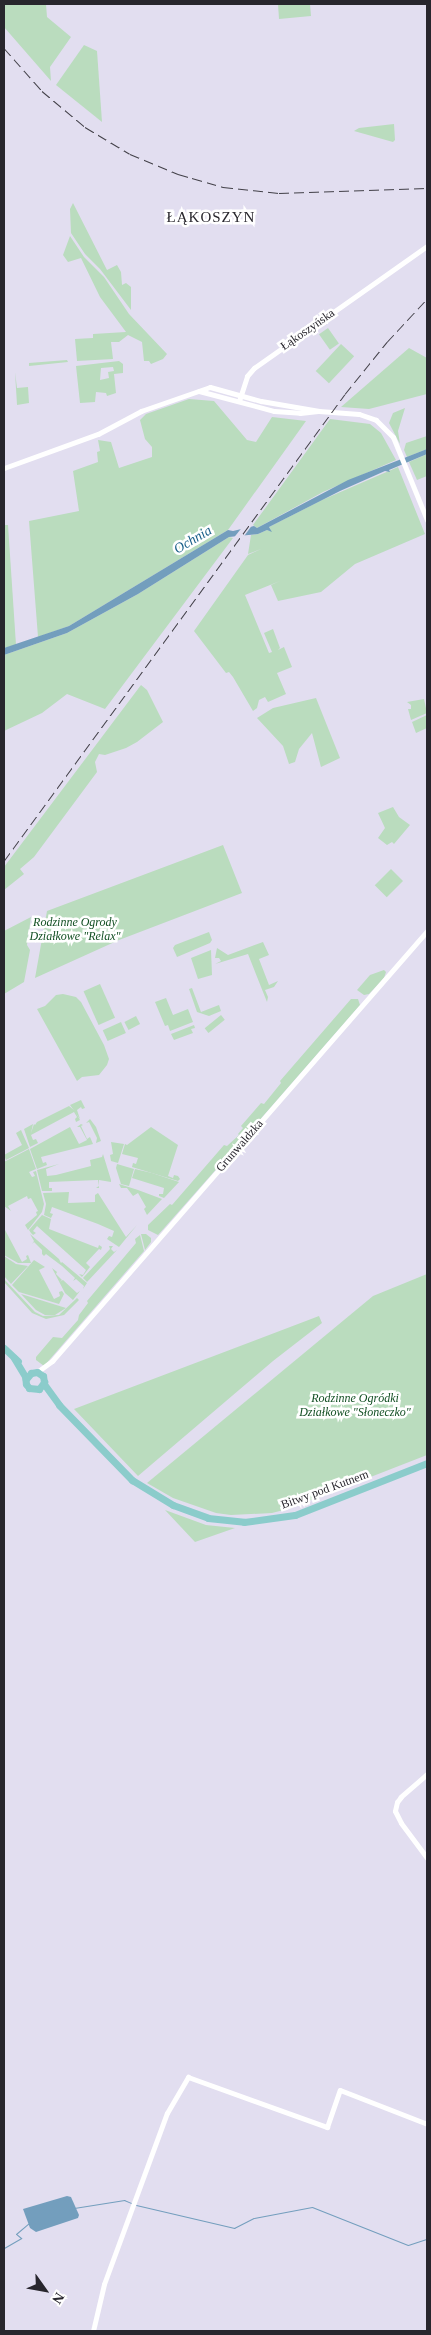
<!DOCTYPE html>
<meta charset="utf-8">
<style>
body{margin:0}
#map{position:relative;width:431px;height:2335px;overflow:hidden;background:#e2def0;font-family:Georgia,serif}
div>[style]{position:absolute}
.green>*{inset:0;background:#badcbe;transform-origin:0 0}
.water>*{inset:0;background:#739ebd}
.pier>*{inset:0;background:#e2def0}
.stream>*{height:1px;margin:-0.5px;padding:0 0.5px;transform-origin:0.5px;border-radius:0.5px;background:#739ebd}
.minor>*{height:5px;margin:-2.5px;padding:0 2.5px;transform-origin:2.5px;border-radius:2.5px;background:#fff}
.major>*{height:7px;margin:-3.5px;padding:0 3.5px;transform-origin:3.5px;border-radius:3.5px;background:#8bcccb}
.rail>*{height:1px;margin-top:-0.5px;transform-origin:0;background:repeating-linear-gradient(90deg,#413f47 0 10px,transparent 0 15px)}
span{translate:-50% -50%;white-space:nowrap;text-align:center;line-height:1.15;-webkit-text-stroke:5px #fff;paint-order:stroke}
.street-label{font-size:12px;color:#28262d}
.park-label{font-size:12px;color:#124f23;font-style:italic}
.water-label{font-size:14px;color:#175d88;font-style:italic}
.quarter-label{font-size:15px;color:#28262d;letter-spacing:1px}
.frame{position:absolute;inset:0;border:5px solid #28262d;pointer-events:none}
.north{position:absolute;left:20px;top:2265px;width:50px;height:50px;-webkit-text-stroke:4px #fff;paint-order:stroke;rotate:122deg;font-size:14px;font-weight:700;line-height:20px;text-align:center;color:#28262d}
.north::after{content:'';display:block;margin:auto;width:18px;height:22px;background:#28262d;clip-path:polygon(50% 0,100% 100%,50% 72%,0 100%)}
</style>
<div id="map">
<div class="green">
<div style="clip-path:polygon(4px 4px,46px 4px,47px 17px,71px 37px,50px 67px,51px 81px,4px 27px)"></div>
<div style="clip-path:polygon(278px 4px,310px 4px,311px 16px,279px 19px)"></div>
<div style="clip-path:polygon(84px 45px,97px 51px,102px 122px,56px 85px)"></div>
<div style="clip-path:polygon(394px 124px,395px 140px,393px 142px,354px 131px,359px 128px)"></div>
<div style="clip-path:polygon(73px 203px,107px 270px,117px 265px,121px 272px,122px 285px,126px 283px,131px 287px,131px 310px,100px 269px,85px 254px,71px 233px,70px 209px)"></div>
<div style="clip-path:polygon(70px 236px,84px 257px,104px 277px,129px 314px,167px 354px,163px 359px,151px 364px,149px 361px,144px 361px,142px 342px,128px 335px,119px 342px,111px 342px,113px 359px,77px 361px,75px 339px,93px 338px,93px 334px,126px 332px,100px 297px,81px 258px,68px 262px,63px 255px)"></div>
<div style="left:328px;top:328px;width:19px;height:11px;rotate:55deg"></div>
<div style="left:341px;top:344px;width:18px;height:37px;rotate:43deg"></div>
<div style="clip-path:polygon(409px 348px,427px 358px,427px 394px,369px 409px,341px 407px)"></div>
<div style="clip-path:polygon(67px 360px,68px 362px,29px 366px,29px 363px)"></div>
<div style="clip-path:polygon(evenodd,119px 361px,123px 364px,123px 373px,114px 374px,116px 393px,107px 396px,106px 393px,96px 392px,95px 402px,80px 403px,76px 366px,119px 361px,113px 367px,114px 371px,108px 372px,109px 378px,100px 380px,101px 368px,113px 367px)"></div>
<div style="clip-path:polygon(15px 372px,17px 388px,28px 387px,29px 403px,17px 405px)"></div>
<div style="clip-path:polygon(189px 399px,214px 401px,247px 440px,256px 442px,272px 417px,306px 421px,228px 530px,69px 626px,38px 637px,29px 521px,79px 511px,73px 471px,98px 462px,97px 452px,100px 451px,98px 440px,111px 442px,119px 468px,152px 457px,152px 447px,145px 439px,140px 420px,146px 414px)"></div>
<div style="clip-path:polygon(405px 408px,398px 431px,400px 444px,389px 423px,393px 413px)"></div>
<div style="clip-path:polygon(330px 419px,370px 424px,381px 433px,396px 460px,323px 492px,257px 528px,253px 525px)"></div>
<div style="clip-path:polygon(427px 436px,427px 449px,407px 457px,404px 450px,406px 443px)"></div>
<div style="clip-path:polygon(427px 454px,427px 476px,417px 480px,409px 462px)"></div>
<div style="clip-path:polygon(398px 467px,425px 534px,355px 564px,321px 592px,278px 601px,271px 585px,280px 581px,245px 595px,269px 653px,272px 652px,264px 633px,273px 629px,280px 648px,278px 650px,284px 647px,292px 667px,277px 673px,286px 694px,268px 702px,265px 697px,259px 700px,257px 708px,253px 711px,233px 677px,229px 672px,226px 673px,194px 631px,248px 555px,261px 549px,248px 554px,251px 535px,258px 534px,267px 530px,271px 531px,269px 527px,322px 500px)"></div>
<div style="clip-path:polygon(4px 525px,8px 525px,16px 645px,4px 648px)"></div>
<div style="clip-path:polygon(229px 537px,233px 538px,105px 709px,67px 694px,42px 713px,4px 731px,4px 655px,67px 633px,138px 594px)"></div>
<div style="clip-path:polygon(141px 685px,147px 690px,163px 722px,137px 742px,126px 748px,105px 755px,99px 754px,95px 762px,97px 772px,34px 857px,20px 869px,24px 874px,4px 890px,4px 867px)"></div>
<div style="clip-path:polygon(316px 698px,340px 758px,321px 767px,312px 733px,299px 749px,295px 762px,289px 764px,283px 746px,257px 718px,273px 708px)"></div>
<div style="clip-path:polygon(424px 699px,427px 713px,411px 720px,408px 709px,411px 709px,411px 705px,407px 702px)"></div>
<div style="clip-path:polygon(427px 715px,427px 728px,416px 733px,412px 722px)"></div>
<div style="clip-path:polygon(393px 807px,399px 817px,410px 825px,394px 844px,392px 842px,387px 845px,378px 838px,385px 828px,378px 813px)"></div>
<div style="clip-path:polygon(223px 845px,242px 893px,119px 940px,35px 978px,47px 911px)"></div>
<div style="left:391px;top:869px;width:17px;height:23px;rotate:45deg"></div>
<div style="clip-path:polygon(31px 917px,27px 945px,30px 950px,24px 982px,4px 994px,4px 931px)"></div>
<div style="clip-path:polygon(209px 932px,212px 940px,210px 943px,177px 957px,173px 948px,175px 945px)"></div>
<div style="clip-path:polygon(263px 942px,269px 955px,259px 959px,269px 985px,278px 981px,274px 987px,265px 990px,268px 997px,267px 1002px,248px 954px,215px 964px,221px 961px,219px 958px,215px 958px,217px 948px,228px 955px)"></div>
<div style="clip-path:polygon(211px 950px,212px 975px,198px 979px,191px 958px)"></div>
<div style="clip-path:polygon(384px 970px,386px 972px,384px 978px,369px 994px,364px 995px,357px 990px,370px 975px)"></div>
<div style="left:100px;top:984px;width:37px;height:18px;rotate:66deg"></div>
<div style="clip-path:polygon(192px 988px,201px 1012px,219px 1005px,221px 1011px,209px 1016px,197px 1012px,189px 989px)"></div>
<div style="clip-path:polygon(63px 994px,76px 997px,81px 1002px,104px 1045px,109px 1059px,107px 1065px,99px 1075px,82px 1077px,77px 1081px,37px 1009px,45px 1006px,56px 995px)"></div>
<div style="clip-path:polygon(166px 998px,173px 1015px,188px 1009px,193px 1022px,170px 1031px,168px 1025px,165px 1026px,155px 1002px)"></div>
<div style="clip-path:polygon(351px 999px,358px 999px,360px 1005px,243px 1139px,158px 1235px,148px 1230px,148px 1225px,170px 1204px,172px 1205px,224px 1145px,227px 1146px,239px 1135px,238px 1134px,243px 1128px,241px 1126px,261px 1103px,264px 1104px,281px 1083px,280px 1081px)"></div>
<div style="left:221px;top:1015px;width:6px;height:21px;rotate:51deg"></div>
<div style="left:136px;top:1016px;width:9px;height:13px;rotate:63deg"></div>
<div style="left:121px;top:1022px;width:12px;height:20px;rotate:66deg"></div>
<div style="clip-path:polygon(194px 1025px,195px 1028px,191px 1029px,193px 1033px,174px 1040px,171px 1034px)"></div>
<div style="clip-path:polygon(81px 1100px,85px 1108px,82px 1109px,81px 1107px,77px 1110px,80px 1119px,70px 1105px)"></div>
<div style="clip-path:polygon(69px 1106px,75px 1111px,80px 1120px,76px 1122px,75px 1119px,77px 1117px,74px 1112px,31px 1135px,33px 1140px,36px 1139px,38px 1143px,34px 1145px,29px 1136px,34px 1145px,30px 1147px,24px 1129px,33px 1124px,31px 1133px,34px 1124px,35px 1125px,37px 1122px)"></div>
<div style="clip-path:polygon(90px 1119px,96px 1127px,101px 1141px,96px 1143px,97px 1138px,89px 1122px,86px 1123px)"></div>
<div style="clip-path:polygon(81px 1124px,83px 1125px,81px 1126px,87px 1139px,90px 1137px,93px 1144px,41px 1157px,43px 1163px,46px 1162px,47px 1165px,37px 1169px,30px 1149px,70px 1127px,79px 1144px,87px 1140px,80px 1127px,77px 1127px)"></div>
<div style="clip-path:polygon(151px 1127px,178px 1145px,168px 1176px,173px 1178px,174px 1175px,178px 1176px,180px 1179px,178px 1181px,132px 1167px,133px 1163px,136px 1164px,138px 1158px,122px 1154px,125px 1144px,127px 1145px)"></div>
<div style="clip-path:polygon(21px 1130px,29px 1148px,6px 1160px,4px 1155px,22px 1145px,16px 1133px)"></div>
<div style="clip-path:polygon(111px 1142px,124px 1144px,118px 1163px,111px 1161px,110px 1155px,113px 1154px)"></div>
<div style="clip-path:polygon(29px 1149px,36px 1169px,29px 1172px,32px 1177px,35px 1176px,33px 1172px,36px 1171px,44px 1204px,42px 1212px,28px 1230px,25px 1225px,37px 1215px,36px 1212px,38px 1211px,31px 1198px,28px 1199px,27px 1196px,8px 1206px,11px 1211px,4px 1206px,4px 1162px)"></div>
<div style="clip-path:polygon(103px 1154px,111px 1180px,111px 1182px,99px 1180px,99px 1188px,102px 1188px,96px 1188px,99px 1186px,98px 1180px,49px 1182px,49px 1188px,52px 1188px,52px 1191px,42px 1191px,37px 1170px,59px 1164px,46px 1169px,47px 1176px,56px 1175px,91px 1166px,90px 1160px,102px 1157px)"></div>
<div style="clip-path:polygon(117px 1164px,134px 1169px,129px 1186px,121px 1184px,116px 1168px)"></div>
<div style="clip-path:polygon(135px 1169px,152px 1173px,179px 1182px,164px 1198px,159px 1196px,159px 1194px,163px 1194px,164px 1188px,132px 1178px)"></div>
<div style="clip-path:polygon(119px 1184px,138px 1190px,162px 1199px,147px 1215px,144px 1209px,146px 1207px,138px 1193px,133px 1196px,127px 1188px,121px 1188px)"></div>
<div style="clip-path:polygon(69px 1192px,68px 1203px,95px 1202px,95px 1195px,98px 1193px,126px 1237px,137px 1225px,119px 1247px,107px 1239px,109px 1236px,112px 1237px,114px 1231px,98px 1224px,52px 1207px,50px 1213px,53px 1214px,51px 1218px,44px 1215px,46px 1204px,43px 1193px)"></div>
<div style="clip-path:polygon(42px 1215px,51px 1219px,49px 1229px,98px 1248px,99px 1245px,102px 1247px,101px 1250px,99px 1249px,86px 1263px,90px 1267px,82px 1277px,79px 1274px,83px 1275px,86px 1270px,37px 1226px,33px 1231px,36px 1233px,33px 1235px,31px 1233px,29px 1230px)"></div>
<div style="clip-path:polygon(4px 1228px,22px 1262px,27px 1259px,26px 1256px,28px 1255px,31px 1263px,18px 1263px,4px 1255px)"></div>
<div style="clip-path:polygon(30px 1234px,59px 1259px,61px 1263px,62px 1262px,87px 1283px,83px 1289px,84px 1286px,76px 1279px,73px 1281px,75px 1278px,62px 1266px,46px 1254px,44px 1256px,42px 1254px,42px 1250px,34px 1242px,32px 1244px,34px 1241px)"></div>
<div style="clip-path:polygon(141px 1234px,146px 1234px,151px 1238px,151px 1242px,145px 1250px)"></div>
<div style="clip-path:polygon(140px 1235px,144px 1251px,44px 1366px,36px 1360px,36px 1357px,53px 1337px,62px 1338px,78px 1320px,79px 1315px,88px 1303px,87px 1301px,136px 1243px,135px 1239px)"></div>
<div style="clip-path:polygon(109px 1246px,113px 1246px,111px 1249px,114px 1252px,117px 1250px,87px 1282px,83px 1278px,110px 1249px)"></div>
<div style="clip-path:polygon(4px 1256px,16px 1264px,28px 1266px,11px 1284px,4px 1276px)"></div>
<div style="clip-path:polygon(34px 1260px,45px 1267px,39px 1270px,54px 1299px,60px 1296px,59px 1292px,62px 1291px,64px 1294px,59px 1304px,19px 1292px,12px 1285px)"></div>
<div style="clip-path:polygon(52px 1268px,57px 1272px,56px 1274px,62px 1280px,59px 1282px,63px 1280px,77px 1293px,80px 1291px,73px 1300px,65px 1293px)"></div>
<div style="clip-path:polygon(427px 1274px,427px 1455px,291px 1508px,272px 1513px,231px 1515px,216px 1513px,173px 1498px,147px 1483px,373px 1296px)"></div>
<div style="clip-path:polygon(4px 1279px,35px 1312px,43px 1316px,59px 1315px,77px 1298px,79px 1300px,64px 1315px,46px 1319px,32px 1313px,4px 1282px)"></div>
<div style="clip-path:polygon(21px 1294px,66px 1308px,55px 1315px,45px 1315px,36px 1310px)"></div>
<div style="clip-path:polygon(319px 1316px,322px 1323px,273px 1361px,138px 1476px,74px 1409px)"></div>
<div style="clip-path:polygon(165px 1510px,206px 1525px,235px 1528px,195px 1542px)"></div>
</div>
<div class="water">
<div style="clip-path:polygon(427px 449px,427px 454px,389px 470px,390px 472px,385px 471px,340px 491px,269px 527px,272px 532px,267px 530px,258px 534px,229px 537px,138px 594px,67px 633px,4px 655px,4px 648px,69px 626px,228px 530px,233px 531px,254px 526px,257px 528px,348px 480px)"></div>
<div style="clip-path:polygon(67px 2196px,71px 2197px,79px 2215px,78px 2218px,36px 2232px,30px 2228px,23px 2209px)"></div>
</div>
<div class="pier">
<div style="clip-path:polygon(253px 524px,242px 539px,232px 540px,244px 525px)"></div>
</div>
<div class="stream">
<div style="left:136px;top:2205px;width:101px;rotate:13.2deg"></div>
<div style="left:234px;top:2228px;width:22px;rotate:-27deg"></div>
<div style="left:254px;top:2218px;width:59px;rotate:-10.7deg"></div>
<div style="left:312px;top:2207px;width:103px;rotate:21.6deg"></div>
<div style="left:408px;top:2245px;width:20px;rotate:-18deg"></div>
<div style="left:74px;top:2208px;width:51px;rotate:-9.1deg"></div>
<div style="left:124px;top:2200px;width:8px;rotate:23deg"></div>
<div style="left:4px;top:2248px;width:20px;rotate:-30deg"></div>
<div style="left:21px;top:2238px;width:6px;rotate:-141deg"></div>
<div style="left:16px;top:2234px;width:16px;rotate:-40deg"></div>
</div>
<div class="minor">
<div style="left:199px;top:391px;width:78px;rotate:14.9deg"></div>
<div style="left:274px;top:411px;width:26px;rotate:4deg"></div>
<div style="left:300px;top:413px;width:18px;rotate:-6deg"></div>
<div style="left:239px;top:401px;width:26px;rotate:-72deg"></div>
<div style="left:247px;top:376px;width:11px;rotate:-49deg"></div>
<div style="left:254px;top:368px;width:212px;rotate:-35.2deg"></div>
<div style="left:4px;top:468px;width:100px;rotate:-19.9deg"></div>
<div style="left:98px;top:434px;width:49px;rotate:-28.1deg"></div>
<div style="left:141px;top:411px;width:73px;rotate:-19.2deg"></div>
<div style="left:210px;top:387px;width:53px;rotate:15.4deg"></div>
<div style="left:261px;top:401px;width:59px;rotate:9.8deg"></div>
<div style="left:319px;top:411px;width:40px;rotate:4.3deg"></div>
<div style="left:359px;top:414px;width:18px;rotate:19deg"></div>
<div style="left:376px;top:420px;width:24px;rotate:45deg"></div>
<div style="left:393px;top:437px;width:90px;rotate:67.7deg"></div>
<div style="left:37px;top:1372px;width:19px;rotate:-36deg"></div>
<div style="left:52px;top:1361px;width:571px;rotate:-48.91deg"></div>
<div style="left:427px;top:1774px;width:35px;rotate:139deg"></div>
<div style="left:401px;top:1797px;width:6px;rotate:129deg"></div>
<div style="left:397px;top:1802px;width:9px;rotate:103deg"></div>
<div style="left:395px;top:1811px;width:13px;rotate:63deg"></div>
<div style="left:401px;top:1823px;width:44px;rotate:53.4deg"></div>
<div style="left:93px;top:2331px;width:48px;rotate:-76.8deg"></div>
<div style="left:104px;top:2284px;width:182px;rotate:-69.8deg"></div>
<div style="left:167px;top:2113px;width:42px;rotate:-59.7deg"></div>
<div style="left:188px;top:2077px;width:148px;rotate:19.8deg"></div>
<div style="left:327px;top:2127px;width:39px;rotate:-71deg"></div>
<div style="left:340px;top:2090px;width:93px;rotate:21.3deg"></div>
</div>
<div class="major">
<div style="left:4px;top:1348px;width:19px;rotate:43deg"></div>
<div style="left:14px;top:1358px;width:21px;rotate:59deg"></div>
<div style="left:25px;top:1376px;width:8px;rotate:83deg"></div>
<div style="left:26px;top:1384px;width:5px;rotate:53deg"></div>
<div style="left:29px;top:1388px;width:10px;rotate:6deg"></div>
<div style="left:39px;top:1389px;width:9px;rotate:-54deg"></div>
<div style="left:44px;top:1382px;width:6px;rotate:-99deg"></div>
<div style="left:43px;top:1376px;width:7px;rotate:-146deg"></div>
<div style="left:37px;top:1372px;width:6px;rotate:171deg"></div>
<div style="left:31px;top:1373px;width:8px;rotate:130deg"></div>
<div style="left:44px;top:1384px;width:26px;rotate:54deg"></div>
<div style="left:59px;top:1405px;width:105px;rotate:45.8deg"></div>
<div style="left:132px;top:1480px;width:48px;rotate:31.4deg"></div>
<div style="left:173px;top:1505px;width:37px;rotate:20deg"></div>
<div style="left:208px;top:1518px;width:36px;rotate:6deg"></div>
<div style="left:244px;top:1522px;width:51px;rotate:-7.8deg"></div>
<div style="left:295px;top:1515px;width:142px;rotate:-21.5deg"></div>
</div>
<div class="rail">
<div style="left:4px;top:48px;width:57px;rotate:48.5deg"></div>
<div style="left:42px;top:91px;width:56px;rotate:39.9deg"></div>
<div style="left:85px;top:127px;width:52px;rotate:31deg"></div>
<div style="left:130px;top:154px;width:52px;rotate:22.6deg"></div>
<div style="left:178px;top:174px;width:47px;rotate:16.1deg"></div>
<div style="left:223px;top:187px;width:56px;rotate:6.1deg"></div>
<div style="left:279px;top:193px;width:148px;rotate:-1.9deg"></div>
<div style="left:4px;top:861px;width:578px;rotate:-53.86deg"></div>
<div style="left:345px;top:394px;width:67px;rotate:-51.1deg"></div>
<div style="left:387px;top:342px;width:59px;rotate:-47.1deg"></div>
</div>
<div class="street-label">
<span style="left:308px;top:330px;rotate:-35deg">Łąkoszyńska</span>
<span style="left:240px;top:1146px;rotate:-49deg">Grunwaldzka</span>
<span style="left:325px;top:1490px;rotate:-20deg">Bitwy pod Kutnem</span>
</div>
<div class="park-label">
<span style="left:75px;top:930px">Rodzinne Ogrody<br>Działkowe "Relax"</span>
<span style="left:355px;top:1406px">Rodzinne Ogródki<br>Działkowe "Słoneczko"</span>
</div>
<div class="water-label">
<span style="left:193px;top:540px;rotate:-31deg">Ochnia</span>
</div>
<div class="quarter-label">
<span style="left:211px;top:218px">ŁĄKOSZYN</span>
</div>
<div class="frame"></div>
<div class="north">N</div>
</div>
